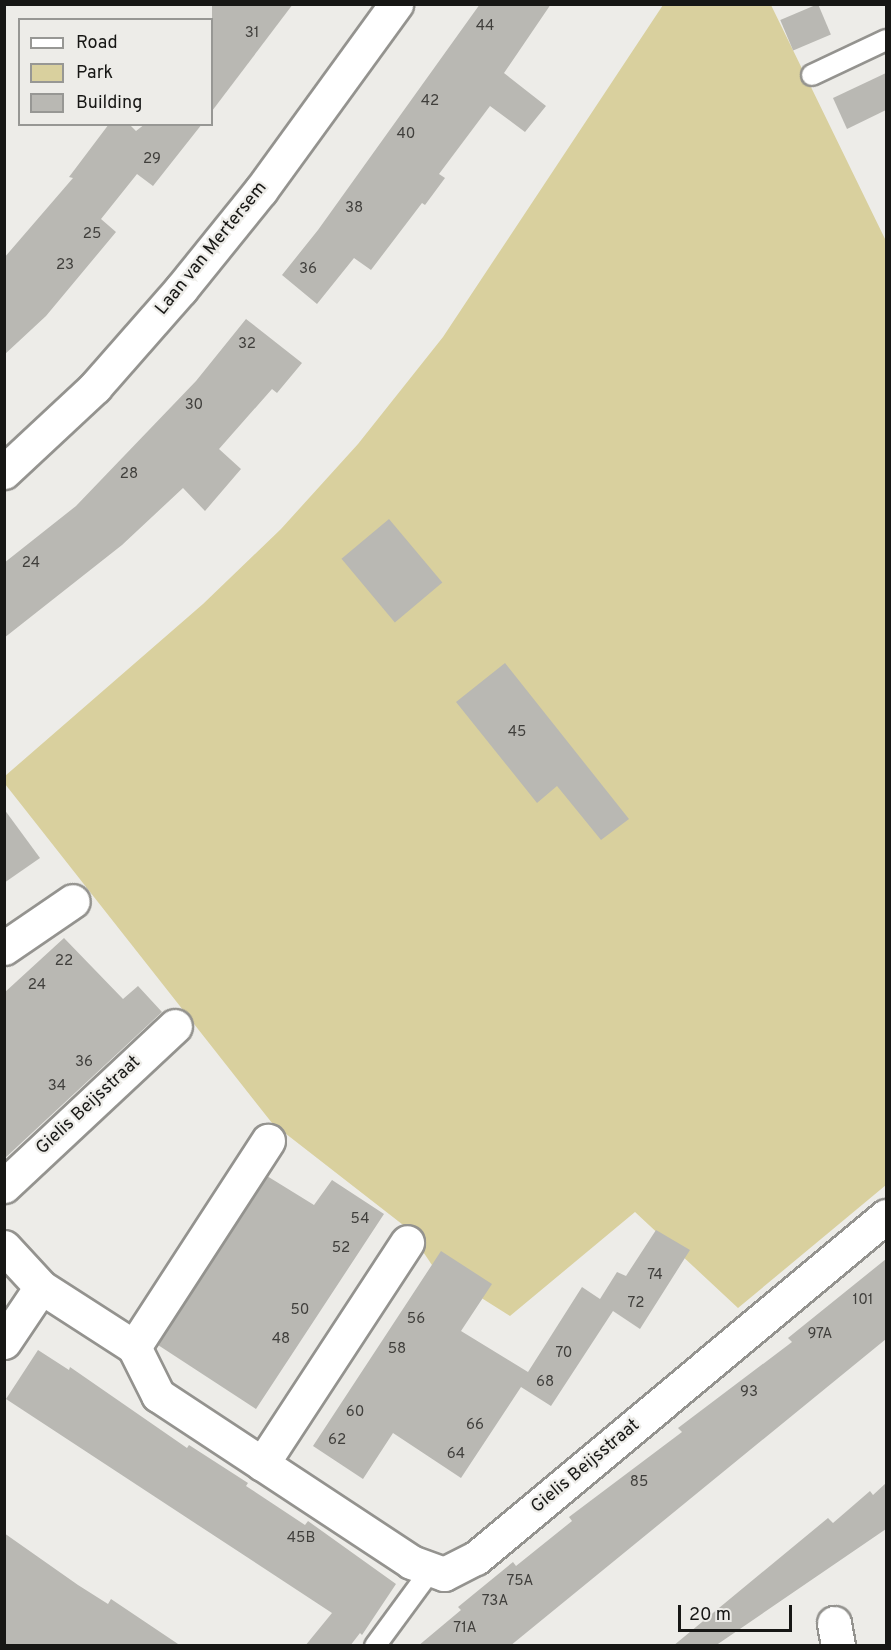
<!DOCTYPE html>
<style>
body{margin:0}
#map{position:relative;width:891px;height:1650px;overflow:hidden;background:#edece8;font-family:Overpass,sans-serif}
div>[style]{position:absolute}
.green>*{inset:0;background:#d9d09e}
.building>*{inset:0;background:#b9b8b3;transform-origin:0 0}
.roads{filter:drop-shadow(2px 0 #94938f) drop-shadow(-2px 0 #94938f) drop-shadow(0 2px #94938f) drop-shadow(0 -2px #94938f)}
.service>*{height:20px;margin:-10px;padding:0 10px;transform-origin:10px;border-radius:10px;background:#fff}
.minor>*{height:33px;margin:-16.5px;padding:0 16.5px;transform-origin:16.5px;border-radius:16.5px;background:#fff}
span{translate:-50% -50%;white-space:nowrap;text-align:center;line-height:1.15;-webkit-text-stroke:4.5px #edece8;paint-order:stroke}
.number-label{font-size:15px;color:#403f3c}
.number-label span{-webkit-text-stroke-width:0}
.street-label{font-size:18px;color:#171715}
.frame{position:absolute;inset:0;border:6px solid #171715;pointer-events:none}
.legend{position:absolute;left:18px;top:18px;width:195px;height:108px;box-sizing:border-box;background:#edece8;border:2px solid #979794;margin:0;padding:8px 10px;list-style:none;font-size:18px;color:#171715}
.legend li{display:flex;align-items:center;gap:12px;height:30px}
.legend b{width:30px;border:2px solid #979794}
.scale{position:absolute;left:678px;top:1605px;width:114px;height:27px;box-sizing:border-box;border:3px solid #171715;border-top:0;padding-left:8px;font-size:18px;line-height:21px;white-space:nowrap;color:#171715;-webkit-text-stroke:4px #edece8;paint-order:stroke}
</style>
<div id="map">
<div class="green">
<div style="clip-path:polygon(663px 5px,771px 5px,886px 241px,886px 1185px,738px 1308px,635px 1212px,510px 1316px,434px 1268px,407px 1228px,272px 1123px,5px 784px,5px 776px,203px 604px,281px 529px,358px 444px,443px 337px)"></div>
</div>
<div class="building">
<div style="clip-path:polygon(212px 4px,293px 4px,212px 111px)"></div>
<div style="clip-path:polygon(480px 4px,551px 4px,504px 73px,546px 106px,525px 132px,490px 106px,439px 174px,445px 178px,425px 205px,422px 203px,371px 270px,354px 258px,317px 304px,282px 275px,318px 230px)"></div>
<div style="left:818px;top:4px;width:33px;height:41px;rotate:67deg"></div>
<div style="clip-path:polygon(886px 73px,886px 110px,847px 129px,833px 98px)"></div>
<div style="clip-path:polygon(109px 124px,129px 124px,136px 131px,145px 124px,202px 124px,153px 186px,137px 174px,101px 219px,116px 232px,46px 316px,4px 355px,4px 258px,73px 178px,69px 177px)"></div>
<div style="clip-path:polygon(246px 319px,302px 363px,277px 393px,272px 389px,219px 449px,241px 469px,205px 511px,183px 488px,122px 545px,4px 638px,4px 563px,76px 506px,196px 381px)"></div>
<div style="left:389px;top:519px;width:83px;height:62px;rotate:50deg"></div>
<div style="clip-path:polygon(505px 663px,629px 819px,601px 840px,557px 786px,537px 803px,456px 702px)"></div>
<div style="clip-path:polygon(4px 809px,40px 858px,4px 883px)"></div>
<div style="clip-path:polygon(64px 938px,123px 999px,138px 986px,162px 1012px,4px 1159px,4px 993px)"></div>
<div style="clip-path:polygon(267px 1176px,314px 1205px,332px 1180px,384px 1214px,256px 1409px,158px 1345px)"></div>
<div style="clip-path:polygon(656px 1230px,690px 1250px,640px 1329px,613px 1311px,551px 1406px,521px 1387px,461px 1478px,393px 1433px,363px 1479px,313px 1446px,441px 1251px,492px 1284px,461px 1331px,528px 1372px,582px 1287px,600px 1299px,617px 1272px,626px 1276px)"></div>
<div style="clip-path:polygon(886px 1259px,886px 1339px,510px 1646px,418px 1646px,461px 1610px,458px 1607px,513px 1562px,516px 1566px,572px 1521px,569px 1517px,682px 1432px,678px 1428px,792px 1342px,788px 1338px)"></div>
<div style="clip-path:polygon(38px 1350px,69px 1370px,70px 1367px,187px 1448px,189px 1445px,248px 1483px,246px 1486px,305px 1525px,308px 1521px,396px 1584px,362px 1635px,360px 1633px,350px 1646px,305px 1646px,332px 1613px,6px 1399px)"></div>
<div style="clip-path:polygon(886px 1483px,886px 1529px,715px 1646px,673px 1646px,828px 1518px,833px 1523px,870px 1491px,873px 1495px)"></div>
<div style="clip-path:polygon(4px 1533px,78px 1585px,108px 1604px,111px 1599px,181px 1646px,4px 1646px)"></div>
</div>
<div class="roads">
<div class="service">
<div style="left:812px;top:75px;width:82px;rotate:-25.3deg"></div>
<div style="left:375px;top:1646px;width:93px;rotate:-53.7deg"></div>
</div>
<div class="minor">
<div style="left:4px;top:472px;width:125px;rotate:-43deg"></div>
<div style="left:95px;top:387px;width:130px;rotate:-48.7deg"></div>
<div style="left:181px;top:289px;width:127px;rotate:-51.1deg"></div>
<div style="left:261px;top:190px;width:230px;rotate:-54deg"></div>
<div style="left:4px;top:948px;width:83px;rotate:-34.3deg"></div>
<div style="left:4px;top:1186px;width:234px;rotate:-43.1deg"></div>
<div style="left:4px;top:1247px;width:54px;rotate:47.2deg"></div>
<div style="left:41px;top:1287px;width:111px;rotate:32.8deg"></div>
<div style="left:134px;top:1347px;width:54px;rotate:63.4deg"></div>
<div style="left:158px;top:1395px;width:303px;rotate:33.4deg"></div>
<div style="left:411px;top:1562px;width:35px;rotate:20deg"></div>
<div style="left:444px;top:1574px;width:36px;rotate:-27deg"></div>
<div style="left:476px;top:1558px;width:534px;rotate:-39.83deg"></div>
<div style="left:4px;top:1342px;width:66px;rotate:-56.1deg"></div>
<div style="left:134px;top:1347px;width:246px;rotate:-57deg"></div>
<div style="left:262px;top:1464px;width:265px;rotate:-56.8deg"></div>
<div style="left:834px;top:1623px;width:23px;rotate:80deg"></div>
</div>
</div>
<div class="number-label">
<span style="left:485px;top:27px">44</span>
<span style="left:252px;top:34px">31</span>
<span style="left:430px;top:102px">42</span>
<span style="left:406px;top:135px">40</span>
<span style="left:152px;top:160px">29</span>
<span style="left:354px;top:209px">38</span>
<span style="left:92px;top:235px">25</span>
<span style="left:65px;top:266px">23</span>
<span style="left:308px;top:270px">36</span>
<span style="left:247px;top:345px">32</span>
<span style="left:194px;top:406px">30</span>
<span style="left:129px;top:475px">28</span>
<span style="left:31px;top:564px">24</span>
<span style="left:517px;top:733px">45</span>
<span style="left:64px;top:962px">22</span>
<span style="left:37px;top:986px">24</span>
<span style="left:84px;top:1063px">36</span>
<span style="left:57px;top:1087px">34</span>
<span style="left:360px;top:1220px">54</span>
<span style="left:341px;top:1249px">52</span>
<span style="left:655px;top:1276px">74</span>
<span style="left:863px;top:1301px">101</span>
<span style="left:636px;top:1304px">72</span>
<span style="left:300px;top:1311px">50</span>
<span style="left:416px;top:1320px">56</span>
<span style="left:820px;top:1335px">97A</span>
<span style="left:281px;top:1340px">48</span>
<span style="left:397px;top:1350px">58</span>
<span style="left:564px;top:1354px">70</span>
<span style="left:545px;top:1383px">68</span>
<span style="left:749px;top:1393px">93</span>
<span style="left:355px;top:1413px">60</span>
<span style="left:475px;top:1426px">66</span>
<span style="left:337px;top:1441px">62</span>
<span style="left:456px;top:1455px">64</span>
<span style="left:639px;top:1483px">85</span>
<span style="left:301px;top:1539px">45B</span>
<span style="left:520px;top:1582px">75A</span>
<span style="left:495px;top:1602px">73A</span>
<span style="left:465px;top:1629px">71A</span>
</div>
<div class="street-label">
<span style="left:212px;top:249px;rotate:-51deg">Laan van Mertersem</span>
<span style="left:89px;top:1106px;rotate:-43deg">Gielis Beijsstraat</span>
<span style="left:586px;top:1467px;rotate:-40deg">Gielis Beijsstraat</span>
</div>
<div class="frame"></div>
<ul class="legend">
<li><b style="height:8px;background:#fff"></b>Road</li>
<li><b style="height:16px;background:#d9d09e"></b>Park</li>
<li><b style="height:16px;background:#b9b8b3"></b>Building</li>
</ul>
<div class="scale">20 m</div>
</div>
